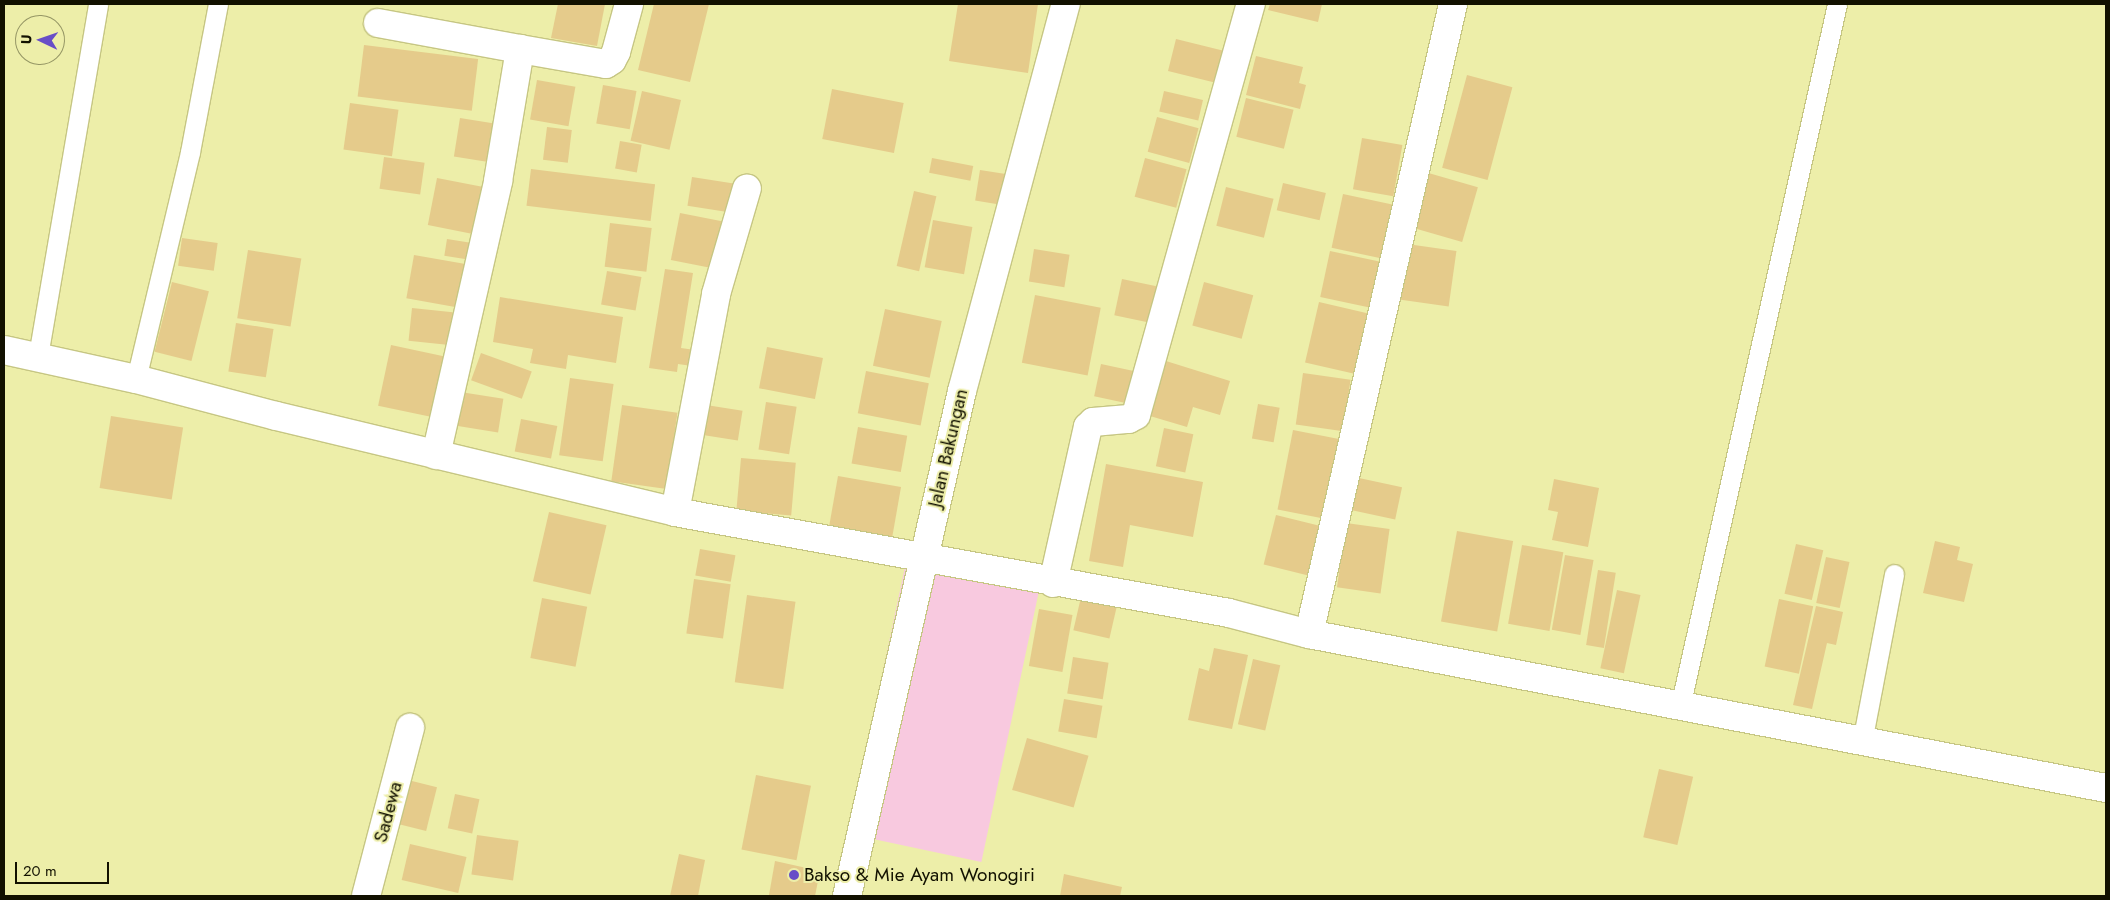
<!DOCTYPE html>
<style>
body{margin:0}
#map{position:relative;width:2110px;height:900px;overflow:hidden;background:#edeea9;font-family:Jost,sans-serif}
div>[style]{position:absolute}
.green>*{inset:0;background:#f8c9df;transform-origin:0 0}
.building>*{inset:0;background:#e5cb8b;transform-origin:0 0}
.roads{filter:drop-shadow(1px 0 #c6c683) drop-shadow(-1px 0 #c6c683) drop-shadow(0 1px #c6c683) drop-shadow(0 -1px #c6c683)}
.service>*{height:19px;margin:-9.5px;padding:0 9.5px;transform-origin:9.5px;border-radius:9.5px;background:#fff}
.minor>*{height:28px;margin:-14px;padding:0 14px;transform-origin:14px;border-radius:14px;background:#fff}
.tertiary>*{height:28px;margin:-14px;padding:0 14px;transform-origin:14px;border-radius:14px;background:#fff}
.dots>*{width:14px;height:14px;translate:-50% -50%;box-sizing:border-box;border:2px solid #edeea9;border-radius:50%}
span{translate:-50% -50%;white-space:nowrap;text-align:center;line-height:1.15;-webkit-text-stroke:4px #edeea9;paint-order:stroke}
.street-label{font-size:19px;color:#121100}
.poi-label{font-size:19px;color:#121100}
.left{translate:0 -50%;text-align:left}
.frame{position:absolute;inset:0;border:5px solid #121100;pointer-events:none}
.north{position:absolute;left:15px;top:15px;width:50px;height:50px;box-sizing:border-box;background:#edeea9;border:1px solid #959665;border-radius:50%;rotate:273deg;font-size:14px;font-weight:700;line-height:20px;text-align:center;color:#121100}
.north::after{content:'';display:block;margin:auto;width:18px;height:22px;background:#684ec7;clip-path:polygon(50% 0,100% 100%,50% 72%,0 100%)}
.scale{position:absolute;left:15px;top:862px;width:94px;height:22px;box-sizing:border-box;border:2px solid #121100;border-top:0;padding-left:6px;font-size:15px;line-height:18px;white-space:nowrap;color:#121100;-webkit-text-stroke:4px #edeea9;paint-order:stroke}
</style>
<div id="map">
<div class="green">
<div style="left:908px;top:553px;width:136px;height:287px;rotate:12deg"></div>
</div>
<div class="building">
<div style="clip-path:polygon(558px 4px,605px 4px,597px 46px,551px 38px)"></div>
<div style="clip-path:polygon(654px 4px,709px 4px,690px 82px,638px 70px)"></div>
<div style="clip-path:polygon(958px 4px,1038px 4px,1028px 73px,949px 61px)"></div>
<div style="clip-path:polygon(1270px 4px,1322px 4px,1318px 22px,1268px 10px)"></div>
<div style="left:1176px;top:39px;width:49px;height:33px;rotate:14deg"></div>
<div style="left:364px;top:45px;width:115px;height:52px;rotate:7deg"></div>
<div style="clip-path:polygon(1256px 56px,1303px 67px,1299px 83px,1306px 85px,1300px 109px,1246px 95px)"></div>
<div style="left:1467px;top:75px;width:47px;height:96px;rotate:15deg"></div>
<div style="left:537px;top:80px;width:39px;height:40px;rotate:10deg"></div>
<div style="left:603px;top:85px;width:34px;height:39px;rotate:10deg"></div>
<div style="left:832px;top:89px;width:73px;height:51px;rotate:11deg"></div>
<div style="left:642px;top:91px;width:40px;height:51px;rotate:13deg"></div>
<div style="left:1164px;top:91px;width:40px;height:21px;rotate:13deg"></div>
<div style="left:1246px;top:98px;width:49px;height:40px;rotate:14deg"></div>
<div style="left:350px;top:103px;width:49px;height:47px;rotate:8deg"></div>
<div style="left:1157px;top:117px;width:43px;height:36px;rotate:15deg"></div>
<div style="left:460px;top:118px;width:38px;height:39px;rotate:9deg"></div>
<div style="left:547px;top:127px;width:25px;height:33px;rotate:7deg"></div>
<div style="left:1362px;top:138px;width:41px;height:52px;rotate:10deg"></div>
<div style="left:620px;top:141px;width:22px;height:28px;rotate:10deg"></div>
<div style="left:384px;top:157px;width:41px;height:32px;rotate:8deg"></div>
<div style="left:932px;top:158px;width:42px;height:15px;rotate:11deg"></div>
<div style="left:1145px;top:158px;width:43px;height:40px;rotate:15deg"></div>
<div style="left:531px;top:169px;width:125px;height:37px;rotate:7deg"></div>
<div style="left:980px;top:170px;width:26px;height:31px;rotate:9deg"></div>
<div style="left:1425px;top:172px;width:55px;height:57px;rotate:16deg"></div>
<div style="left:692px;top:177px;width:47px;height:29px;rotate:9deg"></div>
<div style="left:437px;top:178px;width:46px;height:48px;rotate:11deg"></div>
<div style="left:1283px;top:183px;width:44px;height:28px;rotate:13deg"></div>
<div style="left:1226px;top:187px;width:49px;height:40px;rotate:14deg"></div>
<div style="left:914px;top:191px;width:23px;height:77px;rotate:13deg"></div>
<div style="left:1343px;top:194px;width:54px;height:55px;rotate:12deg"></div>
<div style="left:680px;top:213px;width:44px;height:48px;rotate:11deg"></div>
<div style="left:933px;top:220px;width:40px;height:48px;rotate:10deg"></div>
<div style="left:610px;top:223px;width:42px;height:44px;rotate:7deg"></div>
<div style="left:182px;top:238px;width:36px;height:28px;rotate:8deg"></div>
<div style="left:447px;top:239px;width:32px;height:17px;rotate:9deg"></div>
<div style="left:1400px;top:243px;width:57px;height:56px;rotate:8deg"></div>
<div style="left:1034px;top:249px;width:36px;height:33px;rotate:9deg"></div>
<div style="left:248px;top:250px;width:54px;height:69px;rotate:9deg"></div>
<div style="left:1330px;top:251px;width:54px;height:47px;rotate:12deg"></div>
<div style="left:414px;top:255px;width:58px;height:44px;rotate:10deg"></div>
<div style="clip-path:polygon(665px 269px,693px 273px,681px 348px,695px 350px,692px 366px,678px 364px,677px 372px,649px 368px)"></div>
<div style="left:607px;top:271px;width:35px;height:34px;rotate:10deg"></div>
<div style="left:1122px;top:279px;width:45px;height:37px;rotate:12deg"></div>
<div style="left:172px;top:282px;width:38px;height:72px;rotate:14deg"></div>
<div style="left:1204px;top:282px;width:51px;height:45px;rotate:15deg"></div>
<div style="left:1035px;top:295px;width:67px;height:69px;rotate:11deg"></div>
<div style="clip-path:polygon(500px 297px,623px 317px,616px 363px,568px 355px,566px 369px,530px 363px,533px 349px,493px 342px)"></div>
<div style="left:1319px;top:302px;width:54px;height:62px;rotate:13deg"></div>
<div style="left:412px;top:308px;width:41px;height:33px;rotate:6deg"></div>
<div style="left:885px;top:309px;width:58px;height:58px;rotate:12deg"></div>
<div style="left:236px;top:323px;width:38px;height:49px;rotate:9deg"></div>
<div style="left:391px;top:345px;width:55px;height:62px;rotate:12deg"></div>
<div style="left:767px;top:347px;width:57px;height:42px;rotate:11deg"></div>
<div style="left:481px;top:353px;width:54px;height:29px;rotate:20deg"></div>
<div style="clip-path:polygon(1166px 361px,1230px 381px,1220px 415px,1193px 407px,1187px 427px,1150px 416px)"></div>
<div style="left:1101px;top:364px;width:43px;height:33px;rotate:12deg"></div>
<div style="left:866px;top:371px;width:64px;height:43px;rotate:11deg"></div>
<div style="left:1303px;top:373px;width:48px;height:52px;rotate:8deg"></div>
<div style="left:570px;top:378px;width:44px;height:78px;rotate:8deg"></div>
<div style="left:454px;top:391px;width:50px;height:34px;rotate:9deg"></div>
<div style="left:766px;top:402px;width:31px;height:48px;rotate:9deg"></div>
<div style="left:1258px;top:404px;width:22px;height:35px;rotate:10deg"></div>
<div style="left:622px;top:405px;width:56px;height:77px;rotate:8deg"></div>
<div style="left:706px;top:405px;width:37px;height:30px;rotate:9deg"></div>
<div style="left:111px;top:416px;width:73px;height:73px;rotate:9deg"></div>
<div style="left:521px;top:419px;width:37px;height:33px;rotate:11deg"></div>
<div style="left:858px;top:427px;width:50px;height:37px;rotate:10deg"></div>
<div style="left:1164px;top:428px;width:30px;height:39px;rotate:12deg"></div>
<div style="left:1293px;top:430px;width:52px;height:81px;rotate:11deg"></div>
<div style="left:741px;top:458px;width:55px;height:53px;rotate:5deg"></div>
<div style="clip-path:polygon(1106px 464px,1203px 482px,1193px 537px,1130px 525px,1123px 567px,1089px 561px)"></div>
<div style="left:838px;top:476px;width:64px;height:57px;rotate:10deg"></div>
<div style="left:1359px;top:478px;width:44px;height:33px;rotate:12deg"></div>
<div style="clip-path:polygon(1554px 479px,1599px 488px,1588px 547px,1552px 540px,1558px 512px,1548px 510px)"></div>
<div style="left:549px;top:512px;width:59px;height:71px;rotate:13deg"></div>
<div style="left:1276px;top:515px;width:49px;height:51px;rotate:14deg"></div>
<div style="left:1346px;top:523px;width:44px;height:65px;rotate:8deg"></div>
<div style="left:1457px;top:531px;width:57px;height:92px;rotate:10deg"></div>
<div style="clip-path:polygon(1935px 541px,1960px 547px,1957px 560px,1973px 564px,1964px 602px,1923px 593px)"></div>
<div style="left:1796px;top:544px;width:28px;height:51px;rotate:13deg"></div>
<div style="left:1522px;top:545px;width:42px;height:80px;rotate:10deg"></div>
<div style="left:700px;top:549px;width:36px;height:27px;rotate:10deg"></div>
<div style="left:1565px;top:555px;width:29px;height:76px;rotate:10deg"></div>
<div style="left:1826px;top:557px;width:24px;height:47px;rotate:12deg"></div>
<div style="left:1598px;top:570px;width:18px;height:76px;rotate:9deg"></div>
<div style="left:694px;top:579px;width:37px;height:55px;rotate:8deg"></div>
<div style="left:1617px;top:590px;width:24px;height:80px;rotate:12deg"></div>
<div style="left:747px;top:595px;width:49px;height:88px;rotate:8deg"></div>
<div style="left:1081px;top:597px;width:37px;height:34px;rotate:13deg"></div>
<div style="left:542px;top:598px;width:46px;height:61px;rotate:11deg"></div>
<div style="left:1779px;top:599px;width:35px;height:69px;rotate:12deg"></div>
<div style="clip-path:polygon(1816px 606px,1843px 612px,1836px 645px,1827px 643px,1812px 709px,1793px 705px)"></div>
<div style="left:1039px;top:609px;width:34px;height:58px;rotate:10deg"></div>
<div style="clip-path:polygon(1214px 648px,1248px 655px,1232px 729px,1188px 720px,1199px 668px,1209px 671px)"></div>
<div style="left:1073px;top:657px;width:36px;height:37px;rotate:9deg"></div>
<div style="left:1253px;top:659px;width:28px;height:67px;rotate:13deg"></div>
<div style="left:1064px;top:699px;width:39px;height:33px;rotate:10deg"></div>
<div style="left:1027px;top:738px;width:64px;height:54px;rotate:16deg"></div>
<div style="left:1659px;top:769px;width:35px;height:70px;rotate:13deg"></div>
<div style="left:756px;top:775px;width:56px;height:76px;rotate:11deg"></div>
<div style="left:404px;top:779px;width:34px;height:45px;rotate:14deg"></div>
<div style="left:455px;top:794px;width:25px;height:35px;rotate:12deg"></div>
<div style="left:477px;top:835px;width:42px;height:40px;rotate:8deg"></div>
<div style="left:410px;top:844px;width:58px;height:37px;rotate:13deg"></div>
<div style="clip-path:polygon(679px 854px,705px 860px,698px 896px,670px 896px)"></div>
<div style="clip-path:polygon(775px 861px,820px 871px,815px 896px,769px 895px)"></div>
<div style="clip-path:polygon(1064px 874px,1122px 887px,1120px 896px,1060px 896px)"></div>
</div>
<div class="roads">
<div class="service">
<div style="left:38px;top:356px;width:357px;rotate:-80.3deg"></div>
<div style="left:136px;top:379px;width:233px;rotate:-76.6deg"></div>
<div style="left:190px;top:152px;width:151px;rotate:-79.3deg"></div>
<div style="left:1680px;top:707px;width:720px;rotate:-77.41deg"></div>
<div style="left:1862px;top:742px;width:171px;rotate:-79.2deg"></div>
</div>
<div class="minor">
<div style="left:378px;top:23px;width:144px;rotate:10.4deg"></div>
<div style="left:4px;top:350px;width:135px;rotate:12.4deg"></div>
<div style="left:136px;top:379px;width:145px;rotate:14.8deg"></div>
<div style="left:276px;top:416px;width:410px;rotate:13.5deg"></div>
<div style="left:675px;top:512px;width:563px;rotate:10.33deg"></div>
<div style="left:1229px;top:613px;width:83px;rotate:14.7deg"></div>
<div style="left:1309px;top:634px;width:812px;rotate:10.94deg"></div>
<div style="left:436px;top:455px;width:281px;rotate:-77.2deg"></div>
<div style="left:498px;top:181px;width:134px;rotate:-80.5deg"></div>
<div style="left:520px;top:49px;width:87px;rotate:9.9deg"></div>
<div style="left:606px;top:64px;width:7px;rotate:-34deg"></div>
<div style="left:612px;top:60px;width:9px;rotate:-63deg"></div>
<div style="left:616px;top:52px;width:50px;rotate:-74.8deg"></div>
<div style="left:675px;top:512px;width:222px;rotate:-79.3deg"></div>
<div style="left:716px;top:294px;width:110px;rotate:-73.7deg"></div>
<div style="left:1053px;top:583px;width:160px;rotate:-77.4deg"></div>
<div style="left:1088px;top:427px;width:7px;rotate:-45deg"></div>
<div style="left:1093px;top:422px;width:36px;rotate:-5deg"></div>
<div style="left:1129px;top:419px;width:8px;rotate:-30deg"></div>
<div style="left:1136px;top:415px;width:427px;rotate:-74.4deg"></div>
<div style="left:1309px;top:634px;width:646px;rotate:-77.12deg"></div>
<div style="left:366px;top:896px;width:174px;rotate:-75.3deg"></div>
</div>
<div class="tertiary">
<div style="left:847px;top:896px;width:518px;rotate:-77.17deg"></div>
<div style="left:962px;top:391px;width:401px;rotate:-75deg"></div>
</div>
</div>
<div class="dots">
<div style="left:794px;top:875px;background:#684ec7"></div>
</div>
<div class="street-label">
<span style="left:948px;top:448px;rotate:-77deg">Jalan Bakungan</span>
<span style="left:388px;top:812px;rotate:-75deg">Sadewa</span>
</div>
<div class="poi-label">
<span class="left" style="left:804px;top:875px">Bakso &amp; Mie Ayam Wonogiri</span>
</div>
<div class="frame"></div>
<div class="north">U</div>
<div class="scale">20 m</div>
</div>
